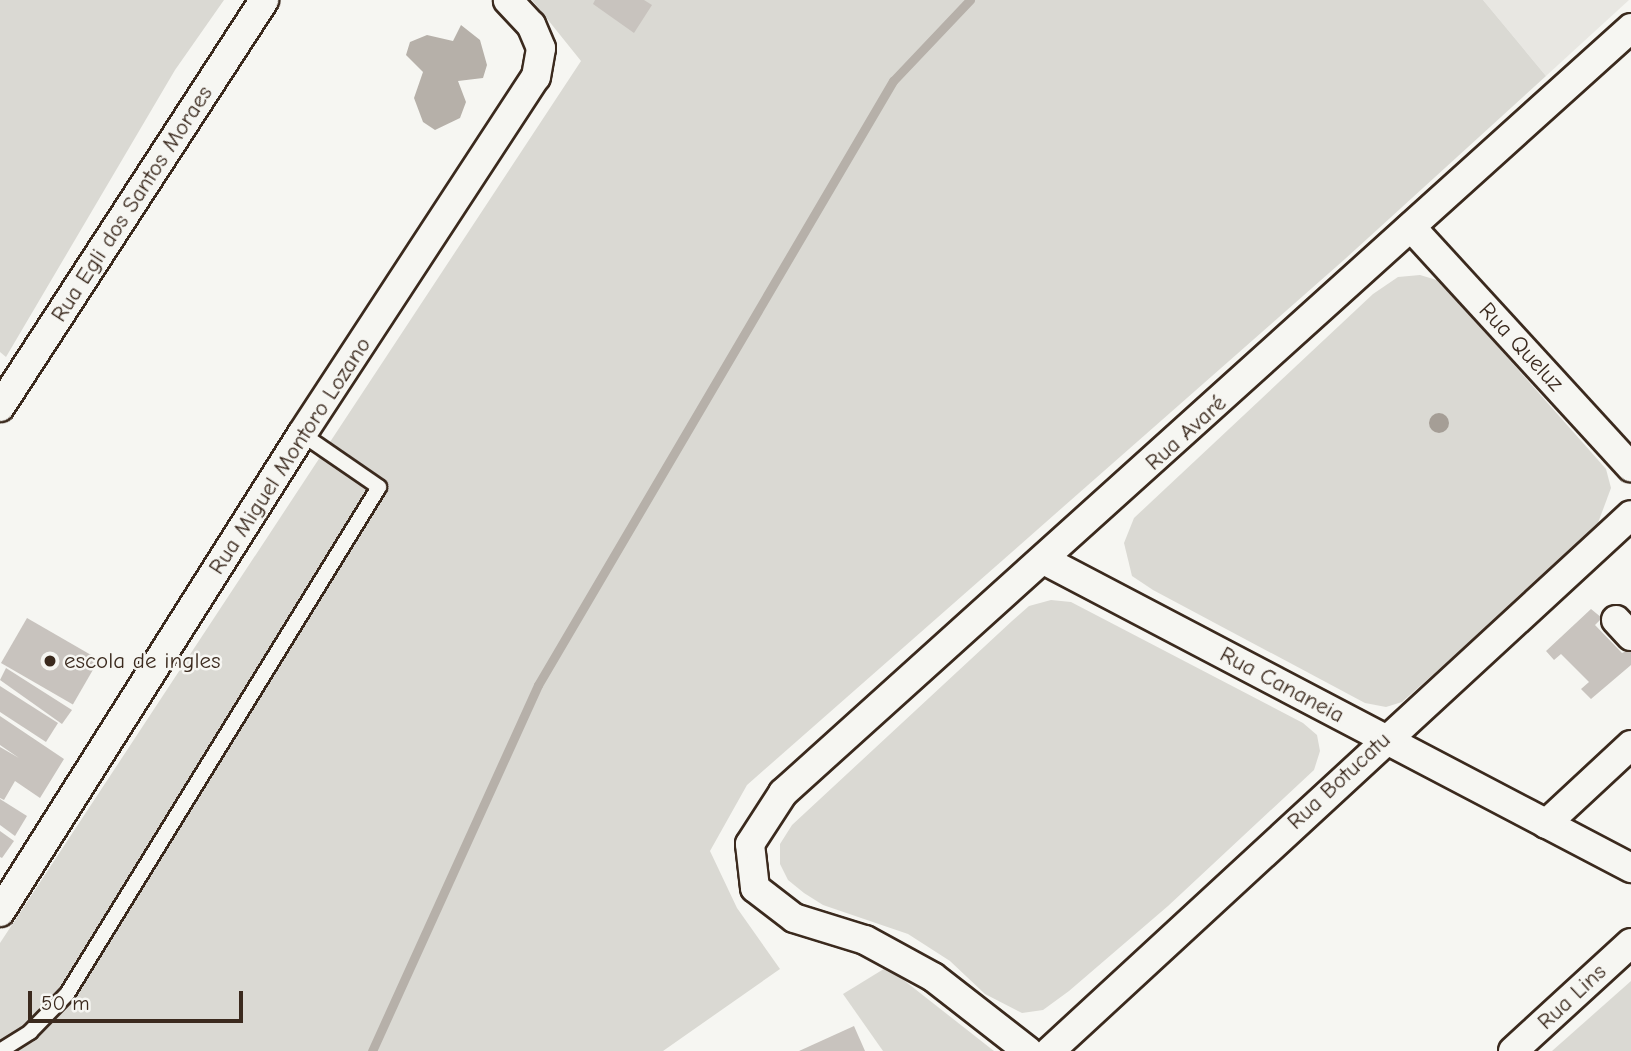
<!DOCTYPE html>
<meta charset="utf-8">
<style>
body{margin:0}
#map{position:relative;width:1631px;height:1051px;overflow:hidden;background:#f6f6f2;font-family:"Comic Neue",sans-serif}
div>[style]{position:absolute}
.built>*{inset:0;background:#e8e7e2}
.green>*{inset:0;background:#dad9d3}
.water>*{inset:0;background:#b6b0a9}
.stream>*{height:9px;margin:-4.5px;padding:0 4.5px;transform-origin:4.5px;border-radius:4.5px;background:#b6b0a9}
.building>*{inset:0;background:#c8c3be;transform-origin:0 0}
.roads{filter:drop-shadow(2px 0 #3b2a1e) drop-shadow(-2px 0 #3b2a1e) drop-shadow(0 2px #3b2a1e) drop-shadow(0 -2px #3b2a1e)}
.service>*{height:14px;margin:-7px;padding:0 7px;transform-origin:7px;border-radius:7px;background:#f6f6f2}
.minor>*{height:28px;margin:-14px;padding:0 14px;transform-origin:14px;border-radius:14px;background:#f6f6f2}
.trees>*{width:20px;height:20px;margin:-10px;border-radius:50%;background:#a59e96}
.dots>*{width:19px;height:19px;translate:-50% -50%;box-sizing:border-box;border:4px solid #f6f6f2;border-radius:50%}
span{translate:-50% -50%;white-space:nowrap;text-align:center;line-height:1.15;-webkit-text-stroke:5px #f6f6f2;paint-order:stroke}
.street-label{font-size:23px;color:#3b2a1e}
.poi-label{font-size:23px;color:#3b2a1e}
.left{translate:0 -50%;text-align:left}
.scale{position:absolute;left:28px;top:991px;width:215px;height:32px;box-sizing:border-box;border:4px solid #3b2a1e;border-top:0;padding-left:9px;font-size:21px;line-height:24px;white-space:nowrap;color:#3b2a1e;-webkit-text-stroke:5px #f6f6f2;paint-order:stroke}
</style>
<div id="map">
<div class="built">
<div style="clip-path:polygon(1483px 0,1629px 0,1546px 76px)"></div>
</div>
<div class="green">
<div style="clip-path:polygon(0 0,224px 0,175px 70px,6px 357px,0 352px)"></div>
<div style="clip-path:polygon(532px 0,1483px 0,1546px 76px,1345px 259px,747px 785px,710px 851px,737px 908px,780px 969px,663px 1051px,0 1051px,0 943px,581px 61px)"></div>
<div style="clip-path:polygon(1420px 275px,1440px 281px,1606px 469px,1611px 488px,1595px 531px,1402px 702px,1386px 707px,1365px 703px,1153px 590px,1132px 576px,1124px 543px,1134px 518px,1373px 294px,1398px 277px)"></div>
<div style="clip-path:polygon(1051px 600px,1071px 602px,1303px 723px,1317px 735px,1320px 751px,1314px 770px,1168px 906px,1069px 991px,1043px 1010px,1022px 1013px,985px 994px,950px 961px,908px 934px,823px 905px,804px 893px,788px 880px,780px 864px,780px 844px,792px 825px,1012px 621px,1029px 606px)"></div>
<div style="clip-path:polygon(887px 967px,994px 1051px,883px 1051px,843px 994px)"></div>
<div style="clip-path:polygon(1631px 981px,1631px 1051px,1552px 1051px)"></div>
</div>
<div class="water">
<div style="clip-path:polygon(461px 25px,480px 40px,487px 65px,483px 78px,458px 81px,466px 102px,460px 118px,435px 130px,423px 122px,414px 98px,423px 72px,406px 55px,410px 42px,427px 35px,453px 41px)"></div>
</div>
<div class="stream">
<div style="left:372px;top:1051px;width:402px;rotate:-65.6deg"></div>
<div style="left:538px;top:685px;width:701px;rotate:-59.56deg"></div>
<div style="left:893px;top:81px;width:112px;rotate:-46.5deg"></div>
</div>
<div class="building">
<div style="clip-path:polygon(595px 0,644px 0,652px 5px,634px 33px,593px 4px)"></div>
<div style="clip-path:polygon(1591px 609px,1602px 618px,1595px 625px,1622px 653px,1631px 649px,1631px 665px,1591px 699px,1581px 689px,1589px 682px,1561px 654px,1554px 660px,1546px 651px)"></div>
<div style="left:27px;top:618px;width:83px;height:52px;rotate:30deg"></div>
<div style="clip-path:polygon(6px 668px,72px 710px,62px 724px,0 680px)"></div>
<div style="clip-path:polygon(0 686px,58px 723px,46px 742px,0 712px)"></div>
<div style="clip-path:polygon(0 716px,64px 759px,40px 798px,15px 781px,4px 800px,0 798px,0 747px,19px 758px,0 745px)"></div>
<div style="clip-path:polygon(0 799px,27px 816px,15px 836px,0 825px)"></div>
<div style="clip-path:polygon(0 831px,14px 841px,2px 858px,0 857px)"></div>
<div style="clip-path:polygon(854px 1026px,865px 1051px,799px 1051px)"></div>
</div>
<div class="roads">
<div class="service">
<div style="left:0;top:1051px;width:36px;rotate:-32deg"></div>
<div style="left:30px;top:1032px;width:53px;rotate:-45.8deg"></div>
<div style="left:67px;top:994px;width:595px;rotate:-58.39deg"></div>
<div style="left:379px;top:487px;width:93px;rotate:-145.5deg"></div>
</div>
<div class="minor">
<div style="left:1411px;top:227px;width:326px;rotate:47.5deg"></div>
<div style="left:0;top:407px;width:485px;rotate:-57deg"></div>
<div style="left:1046px;top:561px;width:661px;rotate:27.69deg"></div>
<div style="left:1616px;top:620px;width:22px;rotate:47deg"></div>
<div style="left:1546px;top:824px;width:116px;rotate:-42.9deg"></div>
<div style="left:0;top:912px;width:565px;rotate:-57.72deg"></div>
<div style="left:302px;top:434px;width:427px;rotate:-56.8deg"></div>
<div style="left:536px;top:77px;width:29px;rotate:-80deg"></div>
<div style="left:541px;top:48px;width:25px;rotate:-113deg"></div>
<div style="left:531px;top:25px;width:34px;rotate:-133deg"></div>
<div style="left:1028px;top:1051px;width:120px;rotate:-142.1deg"></div>
<div style="left:933px;top:977px;width:77px;rotate:-151.4deg"></div>
<div style="left:865px;top:940px;width:74px;rotate:-162.8deg"></div>
<div style="left:794px;top:918px;width:49px;rotate:-142.4deg"></div>
<div style="left:755px;top:888px;width:44px;rotate:-96.5deg"></div>
<div style="left:750px;top:844px;width:61px;rotate:-57.1deg"></div>
<div style="left:783px;top:793px;width:1142px;rotate:-42.05deg"></div>
<div style="left:1050px;top:1051px;width:790px;rotate:-42.69deg"></div>
<div style="left:1513px;top:1051px;width:160px;rotate:-42.5deg"></div>
</div>
</div>
<div class="trees">
<div style="left:1439px;top:423px"></div>
</div>
<div class="dots">
<div style="left:50px;top:661px;background:#3b2a1e"></div>
</div>
<div class="street-label">
<span style="left:132px;top:204px;rotate:-57deg">Rua Egli dos Santos Moraes</span>
<span style="left:1521px;top:347px;rotate:47deg">Rua Queluz</span>
<span style="left:1186px;top:433px;rotate:-42deg">Rua Avaré</span>
<span style="left:290px;top:456px;rotate:-57deg">Rua Miguel Montoro Lozano</span>
<span style="left:1282px;top:685px;rotate:28deg">Rua Cananeia</span>
<span style="left:1339px;top:781px;rotate:-43deg">Rua Botucatu</span>
<span style="left:1572px;top:997px;rotate:-43deg">Rua Lins</span>
</div>
<div class="poi-label">
<span class="left" style="left:64px;top:661px">escola de ingles</span>
</div>
<div class="scale">50 m</div>
</div>
